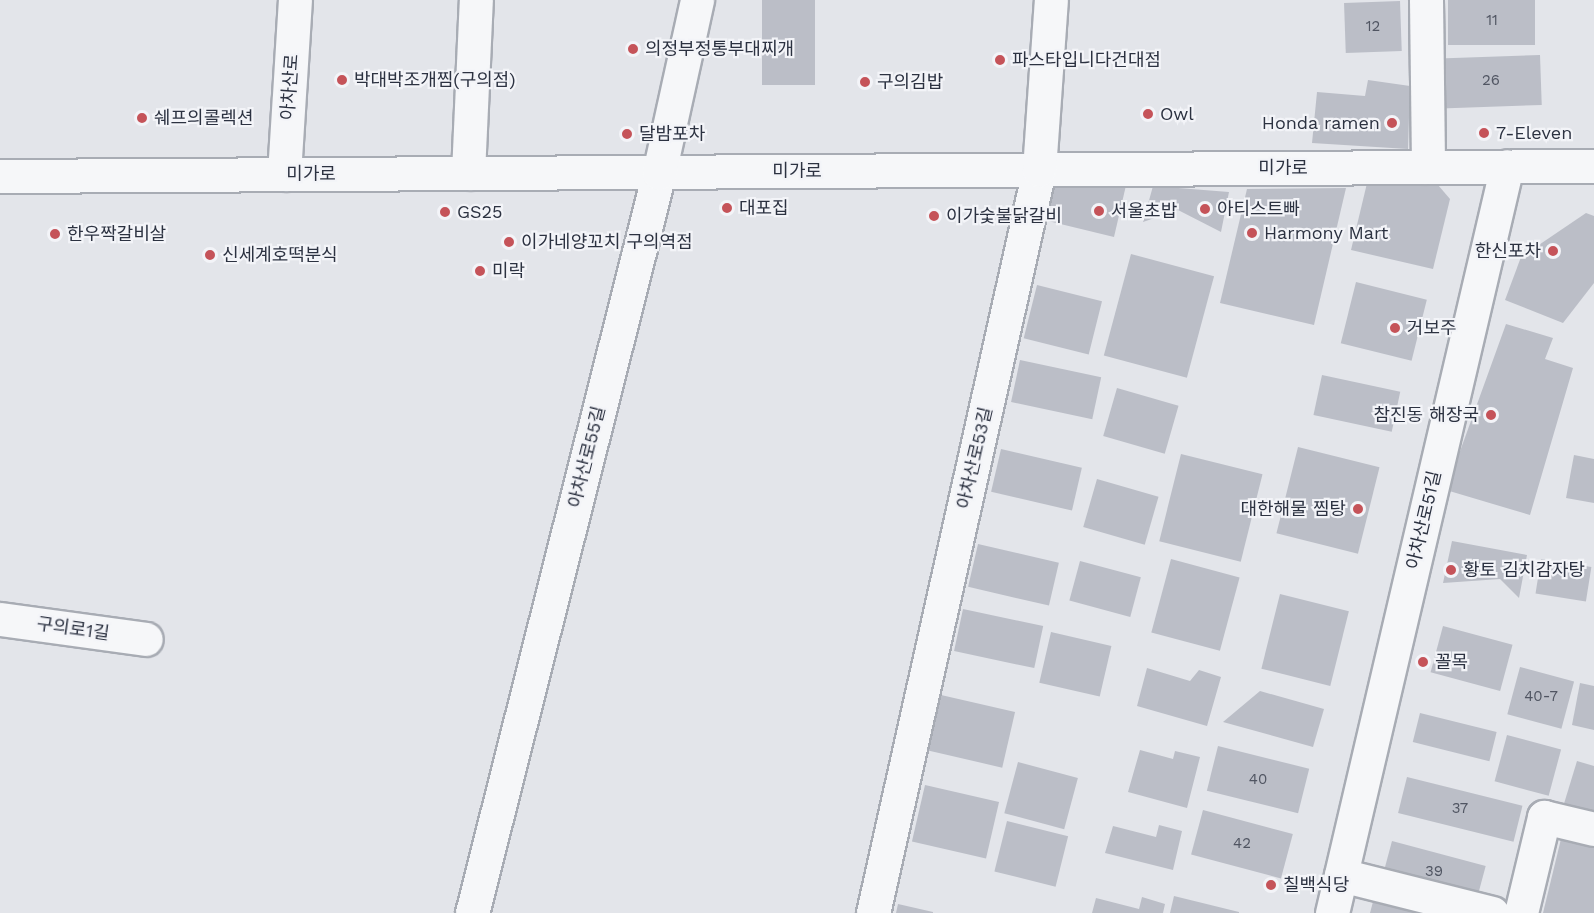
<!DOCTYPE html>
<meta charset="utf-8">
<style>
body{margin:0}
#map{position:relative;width:1594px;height:913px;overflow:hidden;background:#e3e5ea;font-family:"Work Sans","Noto Sans KR",sans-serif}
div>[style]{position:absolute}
.building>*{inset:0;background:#bbbec7;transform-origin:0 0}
.roads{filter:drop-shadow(2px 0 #a8acb4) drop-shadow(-2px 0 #a8acb4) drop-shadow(0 2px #a8acb4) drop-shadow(0 -2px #a8acb4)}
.street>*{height:33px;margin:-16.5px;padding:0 16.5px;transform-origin:16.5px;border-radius:16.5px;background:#f6f7f9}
.dots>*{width:16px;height:16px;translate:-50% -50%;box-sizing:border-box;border:3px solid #f3f4f8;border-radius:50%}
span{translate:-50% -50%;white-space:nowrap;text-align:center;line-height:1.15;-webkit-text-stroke:4.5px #f3f4f8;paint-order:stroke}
.number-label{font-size:15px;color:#505562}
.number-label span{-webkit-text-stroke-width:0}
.poi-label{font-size:18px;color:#2c3241}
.left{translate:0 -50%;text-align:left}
.right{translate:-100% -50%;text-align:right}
.street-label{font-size:18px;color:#2c3241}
</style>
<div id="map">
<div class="building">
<div style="left:762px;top:0;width:53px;height:85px"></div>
<div style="left:1448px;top:0;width:87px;height:45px"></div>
<div style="left:1400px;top:1px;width:50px;height:56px;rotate:88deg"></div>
<div style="left:1540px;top:55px;width:50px;height:101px;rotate:88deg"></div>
<div style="clip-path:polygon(1368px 80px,1410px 86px,1408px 149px,1312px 143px,1317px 92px,1365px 96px)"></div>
<div style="clip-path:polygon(1432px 178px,1450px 199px,1433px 269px,1351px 250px,1368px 179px)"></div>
<div style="clip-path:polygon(1127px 181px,1114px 237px,1044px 220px,1050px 191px,1065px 182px)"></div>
<div style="clip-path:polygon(1153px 186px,1229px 192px,1221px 232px,1178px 210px,1143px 222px)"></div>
<div style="clip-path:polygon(1346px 188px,1314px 325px,1220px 303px,1247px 189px)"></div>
<div style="clip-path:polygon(1586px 213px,1594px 216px,1594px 283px,1563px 323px,1505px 300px,1521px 257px)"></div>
<div style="left:1131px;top:254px;width:86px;height:105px;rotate:15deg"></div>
<div style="left:1356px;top:282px;width:73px;height:63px;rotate:14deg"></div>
<div style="left:1037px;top:285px;width:67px;height:55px;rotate:14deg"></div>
<div style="clip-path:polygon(1506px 324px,1553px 338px,1545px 359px,1573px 368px,1530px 515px,1446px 490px)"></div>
<div style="left:1020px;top:360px;width:83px;height:43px;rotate:12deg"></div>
<div style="left:1322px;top:375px;width:80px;height:41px;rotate:12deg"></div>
<div style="left:1117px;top:388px;width:64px;height:50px;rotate:16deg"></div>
<div style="left:1298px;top:447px;width:84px;height:89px;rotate:14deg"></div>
<div style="left:1001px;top:449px;width:83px;height:44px;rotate:13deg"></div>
<div style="left:1181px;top:454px;width:84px;height:90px;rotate:14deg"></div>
<div style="clip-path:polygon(1574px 455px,1594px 459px,1594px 503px,1566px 498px)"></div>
<div style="left:1097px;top:479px;width:64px;height:50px;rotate:16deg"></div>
<div style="clip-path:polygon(1452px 541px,1527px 555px,1519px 598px,1500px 579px,1443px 583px)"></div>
<div style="left:978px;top:544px;width:83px;height:44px;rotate:13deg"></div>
<div style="left:1171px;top:559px;width:71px;height:76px;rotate:15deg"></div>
<div style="left:1541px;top:559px;width:51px;height:35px;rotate:9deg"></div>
<div style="left:1080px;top:561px;width:63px;height:41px;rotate:15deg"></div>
<div style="left:1280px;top:594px;width:71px;height:77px;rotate:14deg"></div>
<div style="left:963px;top:609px;width:82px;height:43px;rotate:12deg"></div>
<div style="left:1443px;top:626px;width:72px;height:48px;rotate:15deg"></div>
<div style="left:1051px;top:632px;width:62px;height:52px;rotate:13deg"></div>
<div style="left:1520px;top:667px;width:56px;height:49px;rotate:15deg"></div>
<div style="clip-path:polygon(1147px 668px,1190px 681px,1199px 670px,1221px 677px,1207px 726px,1137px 706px)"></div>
<div style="clip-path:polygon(1580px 683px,1594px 686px,1594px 730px,1572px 725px)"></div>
<div style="clip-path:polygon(1260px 691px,1324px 709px,1313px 747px,1223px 722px)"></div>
<div style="left:941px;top:695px;width:76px;height:57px;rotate:13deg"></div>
<div style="left:1420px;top:713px;width:79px;height:30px;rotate:14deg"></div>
<div style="left:1507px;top:735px;width:56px;height:48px;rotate:15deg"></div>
<div style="left:1218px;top:746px;width:94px;height:46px;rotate:14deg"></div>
<div style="clip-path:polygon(1140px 750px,1173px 759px,1175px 751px,1200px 757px,1187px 808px,1128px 792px)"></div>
<div style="clip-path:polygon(1577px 761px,1594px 766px,1594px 816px,1563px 807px)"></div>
<div style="left:1018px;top:762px;width:62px;height:53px;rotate:15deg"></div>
<div style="left:1407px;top:777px;width:119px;height:37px;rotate:14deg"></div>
<div style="left:925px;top:785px;width:76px;height:58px;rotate:13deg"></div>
<div style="left:1203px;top:810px;width:93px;height:46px;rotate:15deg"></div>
<div style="left:1007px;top:821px;width:63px;height:52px;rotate:14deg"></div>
<div style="clip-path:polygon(1159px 825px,1182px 831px,1173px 870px,1105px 853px,1113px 826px,1156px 837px)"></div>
<div style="clip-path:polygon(1561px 839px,1594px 847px,1594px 913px,1543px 913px)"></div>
<div style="left:1392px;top:841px;width:97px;height:37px;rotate:15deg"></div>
<div style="clip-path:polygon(1174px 896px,1239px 912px,1239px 913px,1170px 913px)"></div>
<div style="clip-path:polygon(1142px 897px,1165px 904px,1163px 913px,1092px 913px,1096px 898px,1139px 909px)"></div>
<div style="clip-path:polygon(1374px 898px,1432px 913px,1370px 913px)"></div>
<div style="clip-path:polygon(898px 904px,933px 912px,933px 913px,896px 913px)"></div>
</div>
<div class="roads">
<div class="street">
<div style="left:1426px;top:0;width:167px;rotate:89.3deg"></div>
<div style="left:468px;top:173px;width:173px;rotate:-87.4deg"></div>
<div style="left:284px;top:174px;width:174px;rotate:-86.4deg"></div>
<div style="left:0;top:176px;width:1594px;rotate:-0.36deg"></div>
<div style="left:0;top:619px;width:147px;rotate:7.8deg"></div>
<div style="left:1341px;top:875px;width:156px;rotate:14.1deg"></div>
<div style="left:472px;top:913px;width:763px;rotate:-75.82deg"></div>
<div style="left:659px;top:173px;width:177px;rotate:-77.6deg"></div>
<div style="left:873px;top:913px;width:761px;rotate:-77.41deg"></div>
<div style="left:1039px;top:170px;width:170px;rotate:-86deg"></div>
<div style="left:1332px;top:913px;width:767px;rotate:-76.82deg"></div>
<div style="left:1521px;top:913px;width:99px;rotate:-76.5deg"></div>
<div style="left:1544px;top:817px;width:51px;rotate:13.5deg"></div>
</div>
</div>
<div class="dots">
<div style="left:633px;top:49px;background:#c55359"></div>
<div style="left:1000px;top:60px;background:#c55359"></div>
<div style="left:342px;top:80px;background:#c55359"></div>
<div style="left:865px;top:82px;background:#c55359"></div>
<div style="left:1148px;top:114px;background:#c55359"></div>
<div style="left:142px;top:118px;background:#c55359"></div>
<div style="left:1392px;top:123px;background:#c55359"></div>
<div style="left:1484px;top:133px;background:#c55359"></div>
<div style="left:627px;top:134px;background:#c55359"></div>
<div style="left:727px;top:208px;background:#c55359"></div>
<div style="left:1205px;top:209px;background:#c55359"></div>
<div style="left:1099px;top:211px;background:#c55359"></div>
<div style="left:445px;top:212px;background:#c55359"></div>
<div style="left:934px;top:216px;background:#c55359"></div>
<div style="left:1252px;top:233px;background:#c55359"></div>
<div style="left:55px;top:234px;background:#c55359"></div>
<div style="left:509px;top:242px;background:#c55359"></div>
<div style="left:1553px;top:251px;background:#c55359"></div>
<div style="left:210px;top:255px;background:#c55359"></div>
<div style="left:480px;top:271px;background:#c55359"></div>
<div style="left:1395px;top:328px;background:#c55359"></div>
<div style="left:1491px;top:415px;background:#c55359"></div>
<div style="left:1358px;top:509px;background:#c55359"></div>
<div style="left:1451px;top:570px;background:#c55359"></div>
<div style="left:1423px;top:662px;background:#c55359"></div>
<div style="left:1271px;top:885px;background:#c55359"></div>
</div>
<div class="number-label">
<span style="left:1492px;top:21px">11</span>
<span style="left:1373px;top:27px">12</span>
<span style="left:1491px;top:81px">26</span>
<span style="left:1541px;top:697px">40-7</span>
<span style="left:1258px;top:780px">40</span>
<span style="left:1460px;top:809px">37</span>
<span style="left:1242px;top:844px">42</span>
<span style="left:1434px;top:872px">39</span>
</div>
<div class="poi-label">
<span class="left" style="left:645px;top:49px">의정부정통부대찌개</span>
<span class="left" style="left:1012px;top:60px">파스타입니다건대점</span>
<span class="left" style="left:354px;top:80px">박대박조개찜(구의점)</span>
<span class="left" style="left:877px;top:82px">구의김밥</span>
<span class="left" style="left:1160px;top:114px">Owl</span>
<span class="left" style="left:154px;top:118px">쉐프의콜렉션</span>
<span class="right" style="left:1380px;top:123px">Honda ramen</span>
<span class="left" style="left:1496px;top:133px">7-Eleven</span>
<span class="left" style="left:639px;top:134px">달밤포차</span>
<span class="left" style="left:739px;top:208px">대포집</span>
<span class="left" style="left:1217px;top:209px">아티스트빠</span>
<span class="left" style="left:1111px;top:211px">서울초밥</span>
<span class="left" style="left:457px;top:212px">GS25</span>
<span class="left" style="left:946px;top:216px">이가숯불닭갈비</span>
<span class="left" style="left:1264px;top:233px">Harmony Mart</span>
<span class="left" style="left:67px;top:234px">한우짝갈비살</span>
<span class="left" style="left:521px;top:242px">이가네양꼬치 구의역점</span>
<span class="right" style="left:1541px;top:251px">한신포차</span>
<span class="left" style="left:222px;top:255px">신세계호떡분식</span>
<span class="left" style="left:492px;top:271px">미락</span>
<span class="left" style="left:1407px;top:328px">거보주</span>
<span class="right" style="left:1479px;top:415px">참진동 해장국</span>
<span class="right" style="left:1346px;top:509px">대한해물 찜탕</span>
<span class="left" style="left:1463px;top:570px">황토 김치감자탕</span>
<span class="left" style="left:1435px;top:662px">꼴목</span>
<span class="left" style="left:1283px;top:885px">칠백식당</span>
</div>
<div class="street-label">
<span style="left:290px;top:87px;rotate:-86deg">아차산로</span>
<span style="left:1283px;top:168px">미가로</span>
<span style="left:797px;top:171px">미가로</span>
<span style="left:311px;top:174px">미가로</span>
<span style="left:587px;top:457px;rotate:-76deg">아차산로55길</span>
<span style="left:975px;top:458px;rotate:-77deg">아차산로53길</span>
<span style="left:1424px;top:520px;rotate:-77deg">아차산로51길</span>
<span style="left:73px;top:629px;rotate:8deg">구의로1길</span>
</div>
</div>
